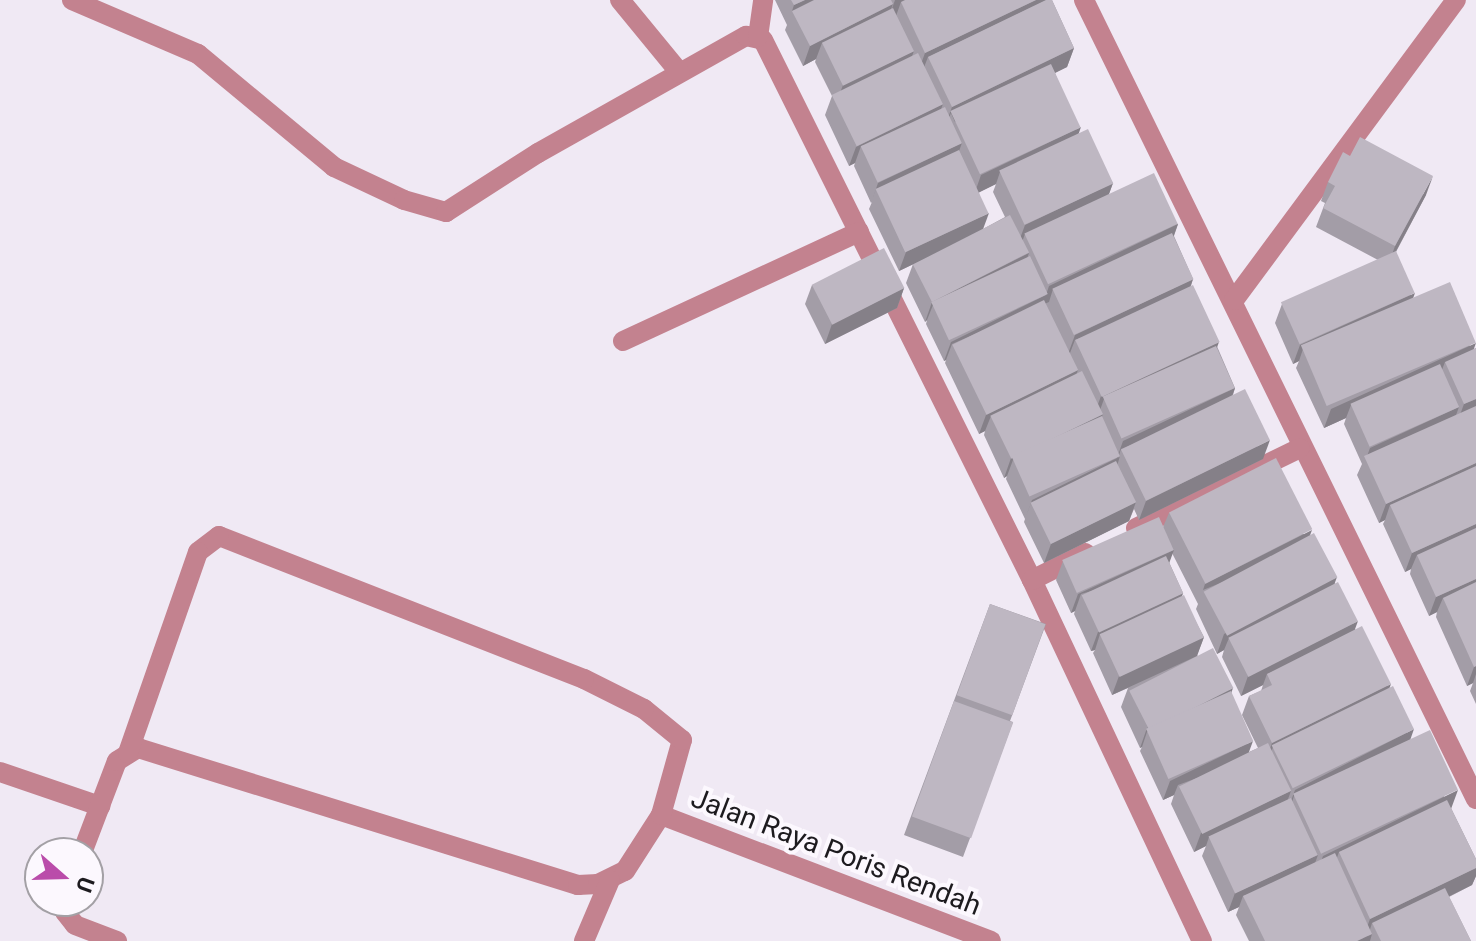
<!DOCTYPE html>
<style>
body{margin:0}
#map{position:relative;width:1476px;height:941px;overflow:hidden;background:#f0e9f4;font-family:Roboto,sans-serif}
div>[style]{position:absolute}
.minor>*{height:20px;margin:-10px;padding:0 10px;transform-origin:10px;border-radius:10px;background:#c3828f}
.wall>*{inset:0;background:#a39da7}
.shaded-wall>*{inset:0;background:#858088}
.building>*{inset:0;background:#beb7c2;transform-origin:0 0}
span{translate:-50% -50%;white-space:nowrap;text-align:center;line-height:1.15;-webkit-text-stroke:8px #fcf8fe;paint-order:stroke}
.street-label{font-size:28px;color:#1d1b1f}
.north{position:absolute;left:24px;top:837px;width:80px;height:80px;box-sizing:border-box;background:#fcf8fe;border:2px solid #a3a0a5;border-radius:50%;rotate:110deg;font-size:22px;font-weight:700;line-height:32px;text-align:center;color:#1d1b1f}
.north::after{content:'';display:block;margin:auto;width:28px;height:36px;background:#ba4caa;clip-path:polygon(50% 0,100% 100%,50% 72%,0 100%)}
</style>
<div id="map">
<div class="minor">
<div style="left:72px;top:0;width:137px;rotate:23.2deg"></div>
<div style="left:198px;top:54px;width:177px;rotate:39.7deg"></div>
<div style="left:334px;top:167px;width:77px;rotate:25.2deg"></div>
<div style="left:404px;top:200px;width:44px;rotate:15.9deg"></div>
<div style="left:446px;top:212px;width:109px;rotate:-32.7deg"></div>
<div style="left:538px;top:153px;width:239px;rotate:-29.4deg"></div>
<div style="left:746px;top:36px;width:17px;rotate:13deg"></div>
<div style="left:763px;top:40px;width:603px;rotate:63.52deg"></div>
<div style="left:1032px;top:580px;width:399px;rotate:64.8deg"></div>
<div style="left:620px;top:0;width:94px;rotate:50.6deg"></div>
<div style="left:1084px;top:0;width:890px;rotate:63.87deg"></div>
<div style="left:758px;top:37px;width:37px;rotate:-82deg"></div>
<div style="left:1234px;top:300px;width:373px;rotate:-53.5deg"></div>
<div style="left:623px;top:341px;width:260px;rotate:-24.8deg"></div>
<div style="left:1136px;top:528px;width:182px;rotate:-26deg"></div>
<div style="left:1032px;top:580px;width:60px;rotate:-26.6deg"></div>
<div style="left:0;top:772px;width:106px;rotate:18.8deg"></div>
<div style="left:661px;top:815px;width:353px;rotate:20.9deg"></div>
<div style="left:82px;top:853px;width:98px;rotate:-69.2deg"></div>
<div style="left:117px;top:761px;width:25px;rotate:-32deg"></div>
<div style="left:138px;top:748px;width:461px;rotate:17.3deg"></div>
<div style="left:578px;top:885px;width:20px;rotate:-3deg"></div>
<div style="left:598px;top:884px;width:30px;rotate:-26deg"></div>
<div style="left:625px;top:871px;width:67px;rotate:-57.3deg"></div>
<div style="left:661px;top:815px;width:78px;rotate:-74.4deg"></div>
<div style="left:682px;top:740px;width:49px;rotate:-140.8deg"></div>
<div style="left:644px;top:709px;width:67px;rotate:-153.4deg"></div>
<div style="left:584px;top:679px;width:392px;rotate:-158.6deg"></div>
<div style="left:219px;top:536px;width:26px;rotate:143deg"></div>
<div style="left:198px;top:552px;width:213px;rotate:109.2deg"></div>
<div style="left:67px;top:901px;width:11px;rotate:100deg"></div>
<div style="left:65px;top:912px;width:16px;rotate:52deg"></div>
<div style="left:75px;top:925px;width:45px;rotate:20.9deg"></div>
<div style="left:584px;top:941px;width:66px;rotate:-66.9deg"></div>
</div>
<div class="wall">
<div style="clip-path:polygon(evenodd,775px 0,1052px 0,1074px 48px,1067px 67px,1055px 73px,1078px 134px,1113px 183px,1109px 194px,1178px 224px,1174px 236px,1193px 279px,1191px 286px,1235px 388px,1233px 395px,1263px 459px,1139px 520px,1134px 509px,1129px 521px,1044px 563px,1024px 522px,1025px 519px,1006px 479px,1007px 476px,1004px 478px,984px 435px,985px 431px,979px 434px,945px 363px,946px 360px,944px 361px,926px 324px,927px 320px,925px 322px,906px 283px,913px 264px,899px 271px,869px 209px,872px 202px,871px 203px,854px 166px,855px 163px,849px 166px,825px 115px,832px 96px,815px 62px,816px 59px,803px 66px,785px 30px,787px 25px,775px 0,996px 184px,993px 192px,1005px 217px,983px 229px,979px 192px,996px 184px)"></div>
<div style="clip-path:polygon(1328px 182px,1426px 195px,1396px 252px,1412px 299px,1474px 349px,1476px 348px,1476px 704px,1470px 691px,1473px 683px,1467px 686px,1436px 617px,1437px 612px,1429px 616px,1410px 574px,1411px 569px,1405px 572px,1383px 524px,1385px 520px,1379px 523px,1357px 475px,1362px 464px,1344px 424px,1346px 418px,1324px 428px,1296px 368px,1299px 361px,1293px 364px,1275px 323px,1282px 304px,1378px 260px,1316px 227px,1325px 203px,1321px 201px)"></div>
<div style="clip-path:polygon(812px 285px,904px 288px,897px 308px,825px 344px,805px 304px)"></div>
<div style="clip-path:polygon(evenodd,1169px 513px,1310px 535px,1335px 584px,1355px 629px,1389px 688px,1410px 740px,1451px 808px,1476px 859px,1476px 876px,1472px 885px,1449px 897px,1471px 941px,1249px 941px,1236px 915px,1239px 907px,1228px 912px,1202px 856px,1206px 846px,1194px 852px,1171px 804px,1174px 795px,1163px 800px,1140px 751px,1142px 747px,1140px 748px,1121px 707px,1128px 688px,1112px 695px,1093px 653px,1095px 650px,1091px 651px,1074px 614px,1075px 611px,1071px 613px,1056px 580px,1063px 561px,1163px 527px,1169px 513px,1172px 553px,1198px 604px,1196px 609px,1217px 654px,1224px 650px,1222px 657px,1241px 696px,1263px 685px,1261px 691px,1249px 696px,1242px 715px,1258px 748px,1249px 752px,1231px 692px,1197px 655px,1204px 637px,1182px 596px,1183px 593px,1169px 562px,1172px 553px)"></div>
<div style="clip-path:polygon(990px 604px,1046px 624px,1010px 721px,1013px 722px,963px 857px,904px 835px)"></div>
</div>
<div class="shaded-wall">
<div style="clip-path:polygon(805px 0,836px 0,792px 11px,794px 5px)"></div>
<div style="clip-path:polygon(895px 0,929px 0,901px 2px,896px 16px,888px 20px)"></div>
<div style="clip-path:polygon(1036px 0,1047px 0,928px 57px,923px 70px,918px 72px,925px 53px)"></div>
<div style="clip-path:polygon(893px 4px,886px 23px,822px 43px,816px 59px,803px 66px,810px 46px)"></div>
<div style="clip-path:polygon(1074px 48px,1067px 67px,955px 122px,951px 113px,945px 126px,952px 107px)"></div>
<div style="clip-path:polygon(914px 51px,907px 70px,836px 104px,843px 85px)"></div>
<div style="clip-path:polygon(943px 104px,936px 123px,861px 146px,855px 163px,849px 166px,856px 147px)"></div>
<div style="clip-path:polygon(1081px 127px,1074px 147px,1000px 172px,996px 184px,974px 195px,981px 175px)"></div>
<div style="clip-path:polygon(962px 143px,955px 162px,876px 189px,871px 203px,878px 183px)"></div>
<div style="clip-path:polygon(1433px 176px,1426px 195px,1388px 266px,1395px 246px)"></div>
<div style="clip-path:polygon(1113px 183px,1106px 202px,1025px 234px,1022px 242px,1018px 244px,1025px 225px)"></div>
<div style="clip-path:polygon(989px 213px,982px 232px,899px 271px,906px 252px)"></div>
<div style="clip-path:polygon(1178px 224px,1171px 243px,1053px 289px,1049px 302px,952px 344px,946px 360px,944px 361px,951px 342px,1046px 295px,1049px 286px)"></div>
<div style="clip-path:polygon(1029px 253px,1022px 273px,933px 305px,927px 320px,925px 322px,932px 302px)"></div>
<div style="clip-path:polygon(1193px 279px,1186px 298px,1075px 340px,1070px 353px,1068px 354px,1075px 335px)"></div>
<div style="clip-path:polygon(904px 288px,897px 308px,825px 344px,832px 324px)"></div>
<div style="clip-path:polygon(1415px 293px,1408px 312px,1303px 349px,1299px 361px,1293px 364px,1300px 345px)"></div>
<div style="clip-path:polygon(1219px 342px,1212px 361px,1104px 399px,1099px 413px,1094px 415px,1101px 396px)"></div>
<div style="clip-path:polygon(1476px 343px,1469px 362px,1445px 362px,1440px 375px,1351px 405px,1346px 418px,1324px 428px,1331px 409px)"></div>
<div style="clip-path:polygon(1078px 370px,1071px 389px,991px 416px,985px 431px,979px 434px,986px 415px)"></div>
<div style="clip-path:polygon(1235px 388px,1228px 407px,1121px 449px,1118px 458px,1120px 456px,1114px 476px,1031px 503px,1025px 519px,1032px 500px,1117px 458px,1123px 441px)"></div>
<div style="clip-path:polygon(1476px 399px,1476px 409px,1457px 423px,1464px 404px)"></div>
<div style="clip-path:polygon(1459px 407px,1452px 426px,1366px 459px,1370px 448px)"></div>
<div style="clip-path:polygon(1103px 414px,1096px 433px,1013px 460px,1007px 476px,1004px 478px,1011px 458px)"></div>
<div style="clip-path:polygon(1270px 440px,1263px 459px,1139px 520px,1146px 501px)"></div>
<div style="clip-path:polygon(1476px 463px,1476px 479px,1390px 505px,1385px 520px,1379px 523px,1386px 504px)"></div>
<div style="clip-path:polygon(1136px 502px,1129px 521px,1044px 563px,1051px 544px)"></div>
<div style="clip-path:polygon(1476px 524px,1476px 540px,1417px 555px,1411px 569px,1405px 572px,1412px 553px)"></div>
<div style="clip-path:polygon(1312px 530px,1305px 549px,1203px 590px,1205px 584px)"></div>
<div style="clip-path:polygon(1174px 550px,1167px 569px,1081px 594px,1075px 611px,1071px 613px,1078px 594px)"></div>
<div style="clip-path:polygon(1337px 577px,1330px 596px,1229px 638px,1224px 650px,1217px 654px,1224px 634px)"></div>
<div style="clip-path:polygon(1476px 579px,1476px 594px,1443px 598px,1437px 612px,1429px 616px,1436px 597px)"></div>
<div style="clip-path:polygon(1183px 593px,1176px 612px,1100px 634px,1095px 650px,1091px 651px,1098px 632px)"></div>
<div style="clip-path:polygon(1358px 621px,1351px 640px,1267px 674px,1263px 685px,1241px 696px,1248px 676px)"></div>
<div style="clip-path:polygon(1204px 637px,1197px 656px,1112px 695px,1119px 676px)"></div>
<div style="clip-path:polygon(1476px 666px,1476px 674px,1473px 683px,1467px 686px,1474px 667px)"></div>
<div style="clip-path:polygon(1391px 684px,1384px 703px,1273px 747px,1268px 761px,1265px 763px,1272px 743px)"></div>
<div style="clip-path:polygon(1233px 688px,1226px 708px,1147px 732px,1142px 747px,1140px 748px,1147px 728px)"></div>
<div style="clip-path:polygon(1414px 729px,1407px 749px,1294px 796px,1290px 808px,1288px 809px,1295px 790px)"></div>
<div style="clip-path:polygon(1253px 741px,1246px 760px,1178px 785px,1174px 795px,1163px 800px,1170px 781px)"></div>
<div style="clip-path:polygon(1458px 790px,1451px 809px,1339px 852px,1334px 866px,1316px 875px,1323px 856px)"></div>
<div style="clip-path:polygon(1291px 791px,1284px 810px,1209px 837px,1206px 846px,1194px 852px,1201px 833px)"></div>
<div style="clip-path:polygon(1318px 855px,1311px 874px,1243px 896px,1239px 907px,1228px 912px,1235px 893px)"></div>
<div style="clip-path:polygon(1476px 868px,1476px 876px,1472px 885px,1377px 932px,1372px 923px,1368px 936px,1372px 934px,1370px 941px,1357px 941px,1363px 938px,1370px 919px)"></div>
</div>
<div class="building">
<div style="clip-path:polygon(791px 0,805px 0,794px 5px)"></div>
<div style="clip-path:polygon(814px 0,891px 0,893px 4px,810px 46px,792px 11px)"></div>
<div style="clip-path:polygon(905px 0,1036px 0,925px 53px,901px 2px)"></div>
<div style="clip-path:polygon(1046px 0,1052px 0,1074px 48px,952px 107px,928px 57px)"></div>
<div style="left:893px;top:8px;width:48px;height:79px;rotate:64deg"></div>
<div style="left:918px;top:53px;width:57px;height:96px;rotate:64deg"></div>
<div style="left:1051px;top:64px;width:70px;height:111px;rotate:65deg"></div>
<div style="left:945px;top:107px;width:40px;height:93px;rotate:65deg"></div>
<div style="left:1088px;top:129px;width:60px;height:98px;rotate:65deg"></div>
<div style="clip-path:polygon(1360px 137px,1433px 176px,1395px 246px,1323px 208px,1335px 186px,1328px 182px,1343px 152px,1350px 156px)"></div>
<div style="left:959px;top:150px;width:70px;height:92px;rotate:65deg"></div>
<div style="left:1154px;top:173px;width:56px;height:143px;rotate:65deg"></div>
<div style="left:1010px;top:215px;width:42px;height:109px;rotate:63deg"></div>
<div style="left:1172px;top:233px;width:51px;height:132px;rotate:65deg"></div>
<div style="left:884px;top:248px;width:45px;height:81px;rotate:63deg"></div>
<div style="left:1396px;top:251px;width:46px;height:126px;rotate:66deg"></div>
<div style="left:1030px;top:256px;width:42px;height:109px;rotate:65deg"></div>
<div style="left:1450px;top:282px;width:66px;height:162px;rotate:67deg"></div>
<div style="left:1193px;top:285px;width:63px;height:130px;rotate:65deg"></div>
<div style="left:1044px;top:300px;width:78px;height:102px;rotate:64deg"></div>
<div style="left:1216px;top:346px;width:46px;height:124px;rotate:66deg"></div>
<div style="clip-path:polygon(1476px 348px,1476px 399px,1464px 404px,1445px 362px)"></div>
<div style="left:1440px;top:364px;width:47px;height:98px;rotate:66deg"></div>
<div style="left:1082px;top:371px;width:48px;height:102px;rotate:64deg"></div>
<div style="left:1245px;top:389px;width:57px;height:138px;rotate:64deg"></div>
<div style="clip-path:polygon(1476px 406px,1476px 463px,1386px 504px,1364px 456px)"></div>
<div style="left:1102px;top:416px;width:44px;height:99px;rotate:66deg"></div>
<div style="left:1276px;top:458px;width:80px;height:120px;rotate:63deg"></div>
<div style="left:1116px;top:461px;width:46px;height:95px;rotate:64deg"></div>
<div style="clip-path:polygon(1476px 466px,1476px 524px,1412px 553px,1390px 505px)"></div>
<div style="left:1159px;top:517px;width:36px;height:106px;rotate:66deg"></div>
<div style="clip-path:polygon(1476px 528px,1476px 579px,1436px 597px,1417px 555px)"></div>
<div style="left:1314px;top:533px;width:50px;height:125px;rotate:62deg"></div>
<div style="left:1166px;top:556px;width:41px;height:93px;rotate:65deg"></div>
<div style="left:1338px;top:582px;width:44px;height:123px;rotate:63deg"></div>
<div style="clip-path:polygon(1476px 582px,1476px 666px,1474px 667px,1443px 598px)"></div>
<div style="left:1184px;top:595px;width:47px;height:93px;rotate:65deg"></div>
<div style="left:990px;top:604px;width:59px;height:97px;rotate:20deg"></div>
<div style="clip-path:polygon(1362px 626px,1391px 684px,1272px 743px,1249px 696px,1272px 685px,1267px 674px)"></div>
<div style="left:1213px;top:648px;width:45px;height:94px;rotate:63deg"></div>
<div style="left:1393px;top:686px;width:48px;height:135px;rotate:64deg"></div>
<div style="left:1231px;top:691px;width:55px;height:93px;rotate:66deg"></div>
<div style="left:954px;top:701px;width:63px;height:123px;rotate:20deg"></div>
<div style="left:1430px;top:730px;width:66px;height:151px;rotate:65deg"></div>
<div style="left:1268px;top:743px;width:53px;height:99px;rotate:64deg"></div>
<div style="left:1291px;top:798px;width:63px;height:91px;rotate:65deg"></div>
<div style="clip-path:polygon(1447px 800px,1476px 859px,1476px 868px,1370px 919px,1339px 852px)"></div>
<div style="clip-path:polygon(1335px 853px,1372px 934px,1357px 941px,1265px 941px,1243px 896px)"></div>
<div style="clip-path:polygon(1445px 888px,1471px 941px,1381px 941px,1372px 923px)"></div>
</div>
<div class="street-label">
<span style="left:836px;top:852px;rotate:21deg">Jalan Raya Poris Rendah</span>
</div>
<div class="north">U</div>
</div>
